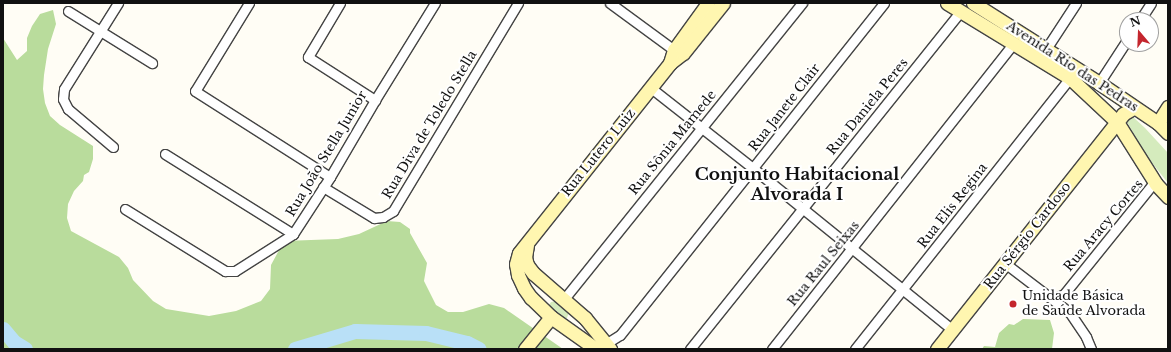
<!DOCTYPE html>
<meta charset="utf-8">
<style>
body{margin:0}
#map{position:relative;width:1171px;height:352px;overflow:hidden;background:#fffdf5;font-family:"Libre Baskerville",serif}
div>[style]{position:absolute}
.green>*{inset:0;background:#d5ebbd}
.forest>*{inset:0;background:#b9dc9c}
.river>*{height:15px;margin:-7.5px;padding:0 7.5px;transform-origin:7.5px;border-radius:7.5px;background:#b9e0f7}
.roads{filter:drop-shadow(1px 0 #444) drop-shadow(-1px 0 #444) drop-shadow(0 1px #444) drop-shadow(0 -1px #444)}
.street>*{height:9px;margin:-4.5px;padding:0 4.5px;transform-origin:4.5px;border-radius:4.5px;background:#fff}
.secondary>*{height:13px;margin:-6.5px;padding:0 6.5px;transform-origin:6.5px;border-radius:6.5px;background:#fff6b0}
.dots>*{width:11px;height:11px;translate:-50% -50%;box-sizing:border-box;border:2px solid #fff;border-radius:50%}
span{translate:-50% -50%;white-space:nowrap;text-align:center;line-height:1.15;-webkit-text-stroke:4px #fff;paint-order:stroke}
.street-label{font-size:13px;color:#111}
.poi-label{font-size:13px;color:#111}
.left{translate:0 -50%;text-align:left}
.district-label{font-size:17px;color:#111;font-weight:700}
.frame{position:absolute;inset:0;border:4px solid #111;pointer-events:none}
.north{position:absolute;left:1119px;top:12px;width:40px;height:40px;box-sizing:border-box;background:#fff;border:1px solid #a0a0a0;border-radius:50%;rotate:341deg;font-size:11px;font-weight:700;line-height:16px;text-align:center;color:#111}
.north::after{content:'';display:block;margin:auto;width:14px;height:18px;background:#c4262e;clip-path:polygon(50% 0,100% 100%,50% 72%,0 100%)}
</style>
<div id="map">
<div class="green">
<div style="clip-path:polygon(1132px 116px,1145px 128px,1168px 153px,1168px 183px,1145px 154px,1127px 122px)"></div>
<div style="clip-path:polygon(557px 301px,569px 312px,567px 318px,563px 319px,549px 309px,549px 305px,551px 302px)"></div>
</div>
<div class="forest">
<div style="clip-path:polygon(53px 10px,56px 24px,48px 49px,44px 75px,43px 89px,45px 103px,50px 116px,60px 125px,93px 146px,93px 159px,89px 172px,84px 175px,83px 181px,74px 191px,68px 204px,67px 218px,71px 231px,119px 257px,128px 268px,133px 280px,153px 301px,166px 309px,209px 316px,236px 311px,261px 301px,270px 289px,271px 265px,284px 241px,338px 239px,359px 234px,387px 221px,400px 222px,410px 229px,410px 233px,427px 263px,424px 281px,436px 305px,448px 312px,463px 312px,489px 304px,504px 308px,563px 349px,3px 349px,3px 38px,17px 60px,27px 51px,27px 38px,32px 26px,40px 14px)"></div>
<div style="clip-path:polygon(1023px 319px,1050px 320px,1054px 333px,1052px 349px,982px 349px,984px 346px,995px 347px,999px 333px,1009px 324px,1014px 325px)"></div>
</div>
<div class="river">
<div style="left:3px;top:329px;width:17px;rotate:50deg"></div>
<div style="left:14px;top:342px;width:13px;rotate:32deg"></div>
<div style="left:295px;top:349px;width:63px;rotate:-16.7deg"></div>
<div style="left:355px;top:331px;width:71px;rotate:1.6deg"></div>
<div style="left:426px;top:333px;width:42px;rotate:13.7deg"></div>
<div style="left:467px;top:343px;width:13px;rotate:27deg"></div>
</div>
<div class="roads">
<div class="street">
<div style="left:249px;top:3px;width:103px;rotate:121.5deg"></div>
<div style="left:195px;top:91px;width:160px;rotate:32.5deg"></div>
<div style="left:340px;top:3px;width:63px;rotate:120.7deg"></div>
<div style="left:308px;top:57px;width:80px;rotate:32.7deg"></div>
<div style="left:610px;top:3px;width:84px;rotate:36.3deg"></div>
<div style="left:68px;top:11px;width:99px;rotate:31.8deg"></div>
<div style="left:1140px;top:20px;width:20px;rotate:-57deg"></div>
<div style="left:1046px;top:49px;width:55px;rotate:-56.9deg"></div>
<div style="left:1099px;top:83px;width:51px;rotate:-56.9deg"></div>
<div style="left:651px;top:88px;width:131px;rotate:38.2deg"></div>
<div style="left:754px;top:169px;width:256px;rotate:39deg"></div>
<div style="left:113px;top:147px;width:59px;rotate:-139.8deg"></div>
<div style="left:68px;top:109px;width:11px;rotate:-117deg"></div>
<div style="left:63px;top:99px;width:10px;rotate:-84deg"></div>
<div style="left:64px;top:89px;width:102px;rotate:-57.9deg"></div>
<div style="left:165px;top:154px;width:151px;rotate:32deg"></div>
<div style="left:323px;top:187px;width:60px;rotate:31.3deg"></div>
<div style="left:374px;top:218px;width:9px;rotate:-6deg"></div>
<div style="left:383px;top:217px;width:12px;rotate:-31deg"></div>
<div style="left:393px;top:211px;width:243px;rotate:-59deg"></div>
<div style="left:125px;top:209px;width:118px;rotate:31.8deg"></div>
<div style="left:225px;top:271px;width:10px"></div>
<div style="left:235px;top:271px;width:69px;rotate:-32.5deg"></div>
<div style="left:293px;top:234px;width:68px;rotate:-57deg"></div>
<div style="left:330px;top:177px;width:89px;rotate:-59.7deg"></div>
<div style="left:375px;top:100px;width:114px;rotate:-58.3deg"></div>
<div style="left:1006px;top:264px;width:81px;rotate:37.4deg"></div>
<div style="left:1070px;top:313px;width:29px;rotate:56deg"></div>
<div style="left:1086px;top:337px;width:13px;rotate:67deg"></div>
<div style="left:564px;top:299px;width:380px;rotate:-51.2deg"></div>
<div style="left:1053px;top:299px;width:12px;rotate:-24deg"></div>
<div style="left:1064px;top:294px;width:140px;rotate:-51.1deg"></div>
<div style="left:1152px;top:185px;width:4px;rotate:-14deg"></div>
<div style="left:600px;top:344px;width:7px;rotate:-8deg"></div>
<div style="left:607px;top:343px;width:15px;rotate:-32deg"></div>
<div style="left:620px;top:335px;width:424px;rotate:-51.5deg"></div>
<div style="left:690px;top:349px;width:433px;rotate:-51.3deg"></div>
<div style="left:772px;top:349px;width:390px;rotate:-51.7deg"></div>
<div style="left:855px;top:349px;width:346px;rotate:-51.6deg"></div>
</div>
<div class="secondary">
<div style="left:947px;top:3px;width:144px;rotate:31.4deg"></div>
<div style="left:1070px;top:78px;width:64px;rotate:43.1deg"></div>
<div style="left:1117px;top:122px;width:73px;rotate:57.8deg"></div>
<div style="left:1156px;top:184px;width:18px;rotate:47deg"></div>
<div style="left:973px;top:3px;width:149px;rotate:32.4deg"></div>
<div style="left:1099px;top:83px;width:71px;rotate:34.1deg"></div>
<div style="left:1158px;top:123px;width:14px;rotate:45deg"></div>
<div style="left:670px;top:63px;width:14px;rotate:-73deg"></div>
<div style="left:674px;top:50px;width:58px;rotate:-54.1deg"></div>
<div style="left:1158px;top:123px;width:19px;rotate:-58deg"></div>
<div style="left:527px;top:245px;width:12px;rotate:99deg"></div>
<div style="left:525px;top:257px;width:8px;rotate:76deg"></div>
<div style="left:527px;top:265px;width:10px;rotate:53deg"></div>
<div style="left:533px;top:273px;width:69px;rotate:40.9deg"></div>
<div style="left:585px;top:318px;width:40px;rotate:51deg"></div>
<div style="left:525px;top:349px;width:41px;rotate:-50.9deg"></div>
<div style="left:596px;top:349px;width:55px;rotate:-144.6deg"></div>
<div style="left:551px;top:317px;width:28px;rotate:-136deg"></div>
<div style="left:531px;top:298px;width:12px;rotate:-125deg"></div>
<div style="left:524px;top:288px;width:14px;rotate:-115deg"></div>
<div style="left:518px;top:275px;width:11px;rotate:-100deg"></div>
<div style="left:516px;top:264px;width:11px;rotate:-75deg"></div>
<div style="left:519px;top:253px;width:243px;rotate:-51.5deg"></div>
<div style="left:670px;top:63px;width:16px;rotate:-38deg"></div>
<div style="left:683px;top:53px;width:64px;rotate:-51.3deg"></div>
<div style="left:937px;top:349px;width:300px;rotate:-51.6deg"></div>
<div style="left:1123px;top:114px;width:12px;rotate:-31deg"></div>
</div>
</div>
<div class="dots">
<div style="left:1013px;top:304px;background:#c4262e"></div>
</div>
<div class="street-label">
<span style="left:1072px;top:67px;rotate:33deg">Avenida Rio das Pedras</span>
<span style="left:868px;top:107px;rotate:-51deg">Rua Daniela Peres</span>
<span style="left:785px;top:108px;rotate:-52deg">Rua Janete Clair</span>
<span style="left:430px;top:125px;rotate:-59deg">Rua Diva de Toledo Stella</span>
<span style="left:673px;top:143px;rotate:-51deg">Rua Sônia Mamede</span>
<span style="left:599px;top:153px;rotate:-51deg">Rua Lutero Luiz</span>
<span style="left:327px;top:154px;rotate:-59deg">Rua João Stella Junior</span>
<span style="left:953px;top:206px;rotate:-52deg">Rua Elis Regina</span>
<span style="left:1104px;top:226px;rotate:-50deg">Rua Aracy Cortes</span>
<span style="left:1028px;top:236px;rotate:-52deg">Rua Sérgio Cardoso</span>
<span style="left:824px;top:264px;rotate:-51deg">Rua Raul Seixas</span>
</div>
<div class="poi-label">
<span class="left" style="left:1022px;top:304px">Unidade Básica<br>de Saúde Alvorada</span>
</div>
<div class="district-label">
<span style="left:797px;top:185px">Conjunto Habitacional<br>Alvorada I</span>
</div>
<div class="frame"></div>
<div class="north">N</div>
</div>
